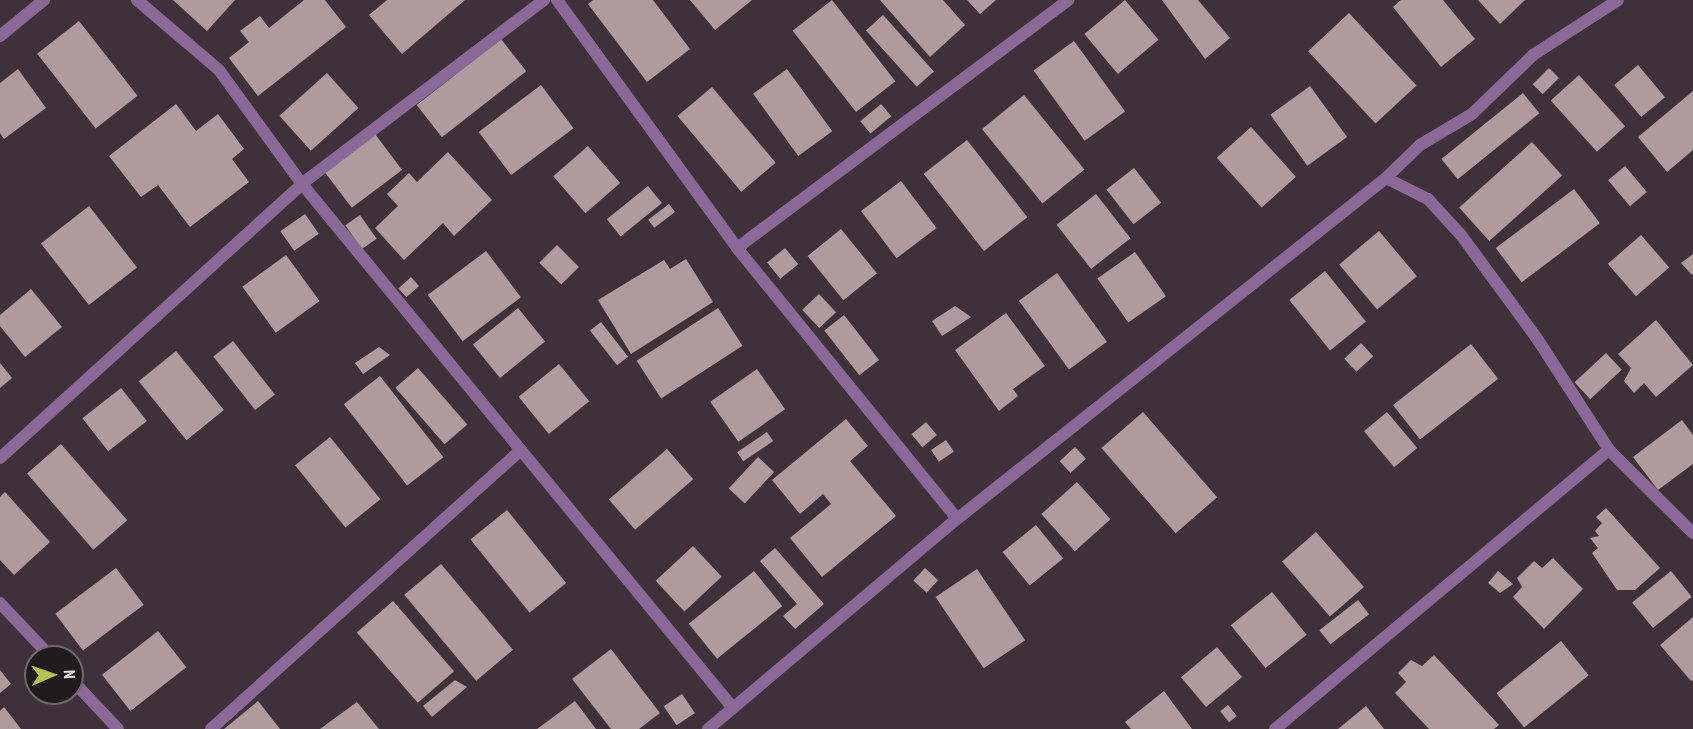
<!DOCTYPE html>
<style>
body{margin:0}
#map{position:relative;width:1693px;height:729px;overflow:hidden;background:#3e3139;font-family:"PT Sans Narrow",sans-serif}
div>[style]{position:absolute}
.building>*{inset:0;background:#af9b9e;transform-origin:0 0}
.street>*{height:12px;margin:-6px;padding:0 6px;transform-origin:6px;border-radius:6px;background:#8a6999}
span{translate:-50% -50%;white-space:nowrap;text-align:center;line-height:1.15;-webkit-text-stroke:6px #211b1e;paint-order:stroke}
.north{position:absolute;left:24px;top:645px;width:60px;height:60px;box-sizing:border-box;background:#211b1e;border:2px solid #71696e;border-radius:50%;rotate:88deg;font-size:16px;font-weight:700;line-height:24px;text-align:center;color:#e8dfe5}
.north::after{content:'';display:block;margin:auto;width:21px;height:27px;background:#b6c249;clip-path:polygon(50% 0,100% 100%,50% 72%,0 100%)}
</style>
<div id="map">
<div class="building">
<div style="clip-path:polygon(173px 0,235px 0,207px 31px)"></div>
<div style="clip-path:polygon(304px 0,325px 0,346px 27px,258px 96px,229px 58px,249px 42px,240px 31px,260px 16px,269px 28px)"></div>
<div style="clip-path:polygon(387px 0,465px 0,402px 54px,369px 15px)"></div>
<div style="clip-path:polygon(593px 0,653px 0,690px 49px,647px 82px,588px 4px)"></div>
<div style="clip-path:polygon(690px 0,752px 0,715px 30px)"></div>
<div style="left:832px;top:0;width:103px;height:50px;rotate:52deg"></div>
<div style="clip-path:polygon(880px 0,943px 0,965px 25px,930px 57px)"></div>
<div style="clip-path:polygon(967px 0,996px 0,980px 14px)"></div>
<div style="left:1125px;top:0;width:52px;height:53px;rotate:50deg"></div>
<div style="clip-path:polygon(1162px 0,1198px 0,1230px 38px,1205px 59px)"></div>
<div style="clip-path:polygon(1401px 0,1443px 0,1475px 39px,1441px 67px,1393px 7px)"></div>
<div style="clip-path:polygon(1478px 0,1525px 0,1500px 24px)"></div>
<div style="left:1349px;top:13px;width:99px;height:56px;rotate:47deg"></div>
<div style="left:883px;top:15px;width:76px;height:23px;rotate:48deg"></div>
<div style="left:79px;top:21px;width:95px;height:53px;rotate:52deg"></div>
<div style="left:501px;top:39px;width:41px;height:107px;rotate:52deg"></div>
<div style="left:1074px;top:41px;width:87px;height:50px;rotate:54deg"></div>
<div style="left:1638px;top:65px;width:42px;height:31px;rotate:50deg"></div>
<div style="left:1549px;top:68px;width:14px;height:23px;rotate:45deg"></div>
<div style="clip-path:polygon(18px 69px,46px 108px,4px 139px,0 133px,0 83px)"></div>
<div style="left:787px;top:69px;width:77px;height:42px;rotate:54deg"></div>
<div style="left:327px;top:73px;width:47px;height:64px;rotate:48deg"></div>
<div style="left:1579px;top:75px;width:69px;height:38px;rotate:48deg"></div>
<div style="left:541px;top:85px;width:54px;height:78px;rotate:53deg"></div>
<div style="left:1310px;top:86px;width:63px;height:49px;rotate:54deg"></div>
<div style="left:712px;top:87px;width:99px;height:45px;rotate:50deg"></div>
<div style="clip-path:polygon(1693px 91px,1693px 150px,1667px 172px,1638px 137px)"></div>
<div style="left:1523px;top:93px;width:26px;height:105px;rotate:51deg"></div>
<div style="left:1024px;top:95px;width:96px;height:54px;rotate:51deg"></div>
<div style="clip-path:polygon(176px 104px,196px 131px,218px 114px,244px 149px,232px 159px,249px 182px,190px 227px,158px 185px,141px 197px,109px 156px)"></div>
<div style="left:881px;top:104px;width:16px;height:27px;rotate:50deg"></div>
<div style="left:1251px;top:127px;width:67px;height:46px;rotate:48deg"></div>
<div style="left:375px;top:134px;width:45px;height:63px;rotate:53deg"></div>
<div style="left:967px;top:140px;width:98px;height:55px;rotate:52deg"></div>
<div style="left:1532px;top:142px;width:45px;height:98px;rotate:48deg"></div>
<div style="left:588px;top:146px;width:49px;height:46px;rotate:49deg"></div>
<div style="clip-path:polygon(448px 152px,492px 200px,454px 236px,443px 223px,404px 260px,375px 228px,398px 206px,387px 194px,409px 173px,417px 182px)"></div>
<div style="left:1625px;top:166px;width:34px;height:22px;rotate:50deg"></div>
<div style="left:1134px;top:168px;width:44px;height:35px;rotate:52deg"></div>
<div style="left:901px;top:181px;width:59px;height:50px;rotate:53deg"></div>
<div style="left:648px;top:186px;width:22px;height:53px;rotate:51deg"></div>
<div style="left:1574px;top:189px;width:43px;height:98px;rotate:53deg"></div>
<div style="left:1096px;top:194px;width:56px;height:50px;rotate:52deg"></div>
<div style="left:669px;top:204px;width:10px;height:26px;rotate:53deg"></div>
<div style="left:89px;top:206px;width:78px;height:61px;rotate:52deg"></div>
<div style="left:305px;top:214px;width:24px;height:30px;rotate:55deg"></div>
<div style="left:360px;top:215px;width:29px;height:18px;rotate:55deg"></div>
<div style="left:841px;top:229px;width:57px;height:43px;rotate:51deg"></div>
<div style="left:1379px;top:231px;width:59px;height:52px;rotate:50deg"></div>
<div style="left:1641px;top:235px;width:43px;height:44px;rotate:49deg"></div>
<div style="left:557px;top:245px;width:31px;height:25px;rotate:45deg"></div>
<div style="left:785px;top:248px;width:21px;height:23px;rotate:51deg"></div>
<div style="left:486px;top:251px;width:58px;height:73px;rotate:53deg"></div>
<div style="left:1135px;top:252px;width:54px;height:46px;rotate:55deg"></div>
<div style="clip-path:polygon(1693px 254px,1693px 274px,1692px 275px,1681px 263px)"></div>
<div style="left:286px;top:255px;width:57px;height:54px;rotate:54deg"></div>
<div style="clip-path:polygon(686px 259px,713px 302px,631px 354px,598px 300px,664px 260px,670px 269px)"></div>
<div style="left:1325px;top:271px;width:65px;height:46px;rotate:51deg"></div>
<div style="left:1057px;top:273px;width:85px;height:47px;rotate:54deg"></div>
<div style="left:411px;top:277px;width:12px;height:17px;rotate:48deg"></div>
<div style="clip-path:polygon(31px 289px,62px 327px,25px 357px,0 326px,0 315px)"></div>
<div style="left:819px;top:294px;width:25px;height:23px;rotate:47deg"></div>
<div style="clip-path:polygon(955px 306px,971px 317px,942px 336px,932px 321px)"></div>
<div style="left:518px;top:308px;width:43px;height:58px;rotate:51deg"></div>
<div style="left:718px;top:308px;width:45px;height:97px;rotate:57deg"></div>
<div style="clip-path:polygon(1006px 313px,1045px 366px,1013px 389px,1018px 396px,999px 411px,955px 350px)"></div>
<div style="left:844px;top:315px;width:57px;height:25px;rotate:52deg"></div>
<div style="clip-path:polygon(1656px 320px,1693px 365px,1656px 397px,1644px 383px,1634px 393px,1624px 381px,1631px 368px,1618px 354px)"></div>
<div style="left:601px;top:322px;width:44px;height:14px;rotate:52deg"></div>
<div style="left:233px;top:341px;width:68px;height:25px;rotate:52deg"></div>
<div style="left:1361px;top:343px;width:18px;height:23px;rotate:47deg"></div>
<div style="left:1471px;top:344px;width:44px;height:99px;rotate:52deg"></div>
<div style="clip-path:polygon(379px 347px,390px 355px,363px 374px,355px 363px)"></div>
<div style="left:176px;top:351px;width:76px;height:48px;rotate:51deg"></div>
<div style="left:1606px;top:353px;width:23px;height:43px;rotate:47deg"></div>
<div style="clip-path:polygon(0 363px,12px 378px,0 388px)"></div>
<div style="left:559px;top:364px;width:48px;height:52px;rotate:51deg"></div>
<div style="left:418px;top:368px;width:75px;height:30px;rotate:49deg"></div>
<div style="left:757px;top:369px;width:49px;height:57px;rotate:55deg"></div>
<div style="left:380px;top:376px;width:103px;height:46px;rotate:52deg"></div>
<div style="left:121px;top:388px;width:42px;height:49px;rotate:52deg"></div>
<div style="left:1143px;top:412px;width:113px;height:55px;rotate:49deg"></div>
<div style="left:1387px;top:412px;width:47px;height:30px;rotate:50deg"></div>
<div style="clip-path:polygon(846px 419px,868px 446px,850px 461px,896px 516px,822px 577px,790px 538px,831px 504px,823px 494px,800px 514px,772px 480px)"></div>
<div style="clip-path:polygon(1682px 420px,1693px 435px,1693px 464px,1658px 490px,1633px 457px)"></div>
<div style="left:926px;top:422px;width:17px;height:19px;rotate:50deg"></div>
<div style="left:767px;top:432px;width:11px;height:36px;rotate:56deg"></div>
<div style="left:330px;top:437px;width:80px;height:45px;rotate:51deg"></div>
<div style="left:946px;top:440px;width:14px;height:18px;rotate:56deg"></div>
<div style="left:61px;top:444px;width:101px;height:45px;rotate:49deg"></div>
<div style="left:1075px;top:447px;width:16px;height:21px;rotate:47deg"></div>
<div style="left:667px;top:449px;width:40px;height:77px;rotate:49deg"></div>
<div style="left:758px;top:457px;width:22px;height:43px;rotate:43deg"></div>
<div style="left:1077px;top:482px;width:50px;height:48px;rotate:48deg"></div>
<div style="clip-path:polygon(5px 492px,50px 542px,14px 575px,0 560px,0 497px)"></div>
<div style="clip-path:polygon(1606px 508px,1660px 568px,1635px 590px,1617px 590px,1592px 553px,1598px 548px,1590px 538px,1599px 536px,1595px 531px,1602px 523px,1596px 517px)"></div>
<div style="left:507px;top:510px;width:94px;height:47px;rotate:51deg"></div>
<div style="left:1036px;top:525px;width:43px;height:43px;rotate:51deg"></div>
<div style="left:1316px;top:532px;width:73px;height:45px;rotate:49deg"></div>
<div style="left:693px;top:546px;width:42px;height:51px;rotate:47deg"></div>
<div style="clip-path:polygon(775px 548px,824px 604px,795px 629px,783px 616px,797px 604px,760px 561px)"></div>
<div style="clip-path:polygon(1553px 558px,1583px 589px,1544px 629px,1513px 597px,1522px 587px,1517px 578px,1534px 561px,1542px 568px)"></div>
<div style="left:441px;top:564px;width:112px;height:48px;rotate:50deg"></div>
<div style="left:116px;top:568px;width:46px;height:76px;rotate:53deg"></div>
<div style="left:925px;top:568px;width:18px;height:17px;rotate:43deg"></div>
<div style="left:977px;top:569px;width:86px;height:50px;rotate:56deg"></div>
<div style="left:754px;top:571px;width:45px;height:84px;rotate:51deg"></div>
<div style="clip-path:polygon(1498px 571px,1513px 584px,1500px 593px,1488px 583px)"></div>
<div style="left:1671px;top:571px;width:33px;height:50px;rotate:51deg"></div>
<div style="left:1272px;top:592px;width:55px;height:53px;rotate:51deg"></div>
<div style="left:1358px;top:600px;width:18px;height:49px;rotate:52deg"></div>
<div style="left:393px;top:601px;width:93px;height:48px;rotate:49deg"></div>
<div style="clip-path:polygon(1693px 617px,1693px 680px,1691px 681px,1660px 645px)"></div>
<div style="left:158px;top:631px;width:46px;height:71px;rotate:52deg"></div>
<div style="left:1561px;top:641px;width:44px;height:83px;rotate:51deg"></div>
<div style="left:1217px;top:647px;width:39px;height:47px;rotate:50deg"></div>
<div style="clip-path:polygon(611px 649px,660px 713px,639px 729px,611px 729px,572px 679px)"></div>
<div style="clip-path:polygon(1434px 655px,1499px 725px,1494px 729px,1429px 729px,1395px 693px,1406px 682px,1398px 673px,1411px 660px,1422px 666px)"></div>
<div style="clip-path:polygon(0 670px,11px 684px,0 693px)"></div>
<div style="clip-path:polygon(455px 680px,467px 687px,432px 717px,423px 706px)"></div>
<div style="clip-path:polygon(1164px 691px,1192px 729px,1131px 729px,1125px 722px)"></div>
<div style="left:682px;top:694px;width:23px;height:22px;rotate:56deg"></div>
<div style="clip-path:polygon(258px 701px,280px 729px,224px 729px)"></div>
<div style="clip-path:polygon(575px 701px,596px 729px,537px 729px)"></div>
<div style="clip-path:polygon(357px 702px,379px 729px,320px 729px)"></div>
<div style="left:1228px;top:705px;width:14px;height:10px;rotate:51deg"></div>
<div style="clip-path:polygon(1366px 706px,1384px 729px,1338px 729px)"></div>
<div style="clip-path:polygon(4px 707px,21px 729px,0 729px,0 711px)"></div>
</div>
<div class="street">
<div style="left:544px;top:0;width:304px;rotate:142.8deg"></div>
<div style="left:302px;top:184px;width:678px;rotate:50.56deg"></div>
<div style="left:733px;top:708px;width:293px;rotate:-40.2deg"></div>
<div style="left:957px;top:519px;width:548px;rotate:-38.48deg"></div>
<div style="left:1386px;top:178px;width:47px;rotate:-44.1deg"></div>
<div style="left:1420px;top:145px;width:61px;rotate:-30.8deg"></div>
<div style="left:1472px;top:114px;width:85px;rotate:-44deg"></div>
<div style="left:1533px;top:55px;width:101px;rotate:-32.9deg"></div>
<div style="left:557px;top:0;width:306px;rotate:54deg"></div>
<div style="left:737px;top:248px;width:349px;rotate:50.9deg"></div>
<div style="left:0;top:36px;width:57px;rotate:-39.3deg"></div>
<div style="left:1386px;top:178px;width:47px;rotate:26.6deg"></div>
<div style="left:1428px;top:199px;width:49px;rotate:47.5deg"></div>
<div style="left:1461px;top:235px;width:127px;rotate:53.7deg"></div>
<div style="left:1536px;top:337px;width:135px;rotate:57.1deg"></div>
<div style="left:1609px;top:450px;width:118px;rotate:44.7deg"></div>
<div style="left:737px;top:248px;width:414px;rotate:-36.8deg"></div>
<div style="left:0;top:458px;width:408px;rotate:-42.2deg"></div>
<div style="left:302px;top:184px;width:141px;rotate:-126.1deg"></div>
<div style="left:219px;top:70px;width:108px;rotate:-139.5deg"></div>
<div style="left:0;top:603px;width:74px;rotate:46.6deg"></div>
<div style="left:72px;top:680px;width:67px;rotate:46.8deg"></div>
<div style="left:211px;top:729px;width:417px;rotate:-42deg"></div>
<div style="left:708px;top:729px;width:33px;rotate:-40deg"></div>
<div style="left:1275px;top:729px;width:435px;rotate:-39.9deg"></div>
</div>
<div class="north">N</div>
</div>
